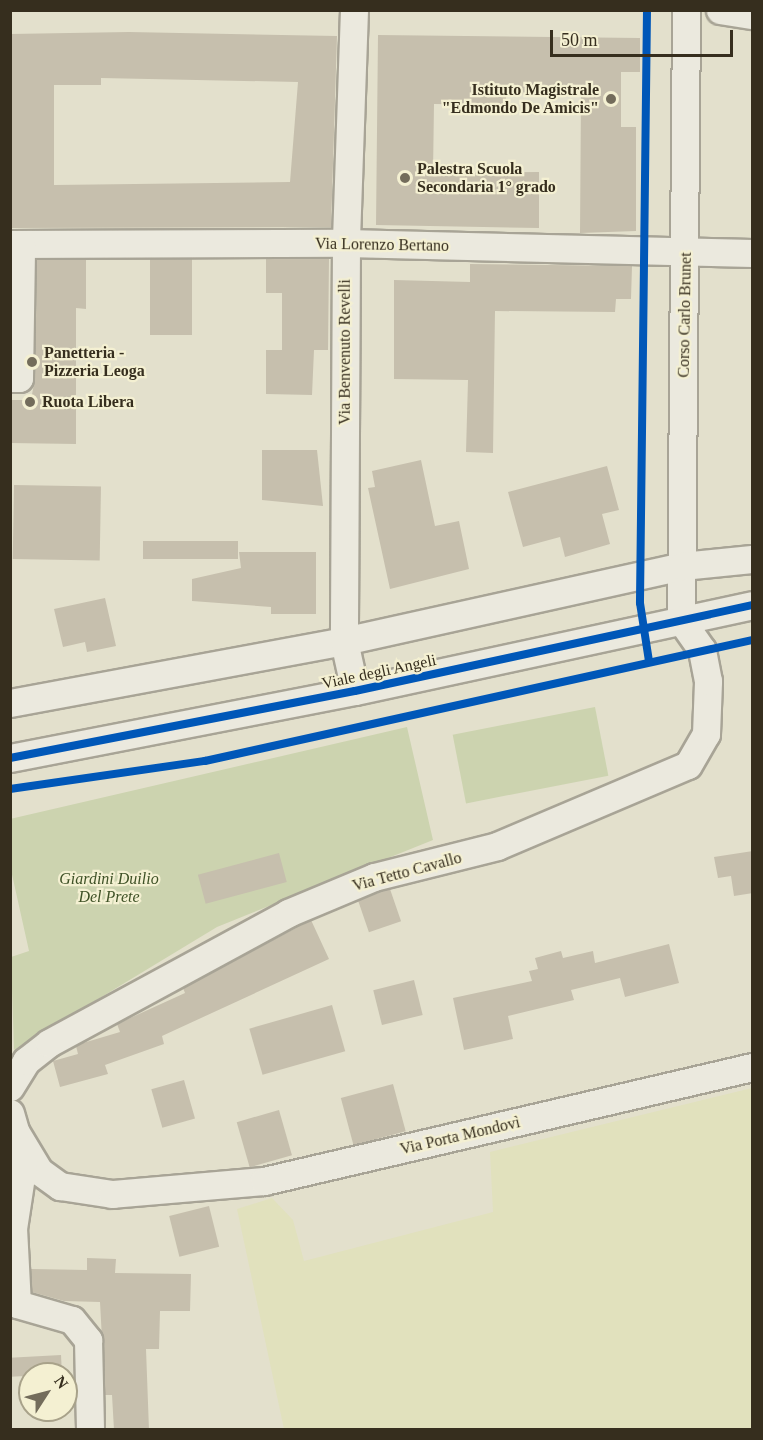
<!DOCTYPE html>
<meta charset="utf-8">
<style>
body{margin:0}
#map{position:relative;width:763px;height:1440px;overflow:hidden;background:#e3e0cc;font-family:Georgia,serif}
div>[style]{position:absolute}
.farmland>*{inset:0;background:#e1e1bd}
.green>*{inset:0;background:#ccd3af;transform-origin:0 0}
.building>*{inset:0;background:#c6bfad;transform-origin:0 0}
.roads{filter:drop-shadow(2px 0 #a8a496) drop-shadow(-2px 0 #a8a496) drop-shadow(0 2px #a8a496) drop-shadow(0 -2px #a8a496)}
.minor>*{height:27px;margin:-13.5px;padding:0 13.5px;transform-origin:13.5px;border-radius:13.5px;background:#ebe9de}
.cycleway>*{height:8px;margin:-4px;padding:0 4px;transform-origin:4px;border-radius:4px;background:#0057b8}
.dots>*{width:16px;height:16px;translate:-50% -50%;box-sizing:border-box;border:3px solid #f4f0d2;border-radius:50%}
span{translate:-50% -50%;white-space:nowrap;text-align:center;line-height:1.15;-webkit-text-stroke:4.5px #f4f0d2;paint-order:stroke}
.poi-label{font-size:16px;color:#362e1e;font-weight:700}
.right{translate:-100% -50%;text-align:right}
.left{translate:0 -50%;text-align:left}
.street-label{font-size:16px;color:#362e1e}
.park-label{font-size:16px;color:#3e5126;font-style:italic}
.frame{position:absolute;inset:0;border:12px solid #362e1e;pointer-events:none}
.north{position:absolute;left:18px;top:1362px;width:60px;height:60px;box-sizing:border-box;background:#f4f0d2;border:2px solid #a8a28a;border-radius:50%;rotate:54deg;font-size:16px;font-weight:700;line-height:24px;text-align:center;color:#362e1e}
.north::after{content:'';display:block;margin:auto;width:21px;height:27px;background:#736c5b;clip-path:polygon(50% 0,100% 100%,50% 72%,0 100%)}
.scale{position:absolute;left:550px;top:30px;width:183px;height:27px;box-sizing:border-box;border:3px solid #362e1e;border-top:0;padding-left:8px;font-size:18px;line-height:21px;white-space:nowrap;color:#362e1e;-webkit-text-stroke:4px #f4f0d2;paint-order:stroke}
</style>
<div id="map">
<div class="farmland">
<div style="clip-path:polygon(752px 1088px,752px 1429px,284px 1429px,237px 1209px,272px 1198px,293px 1220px,304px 1261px,493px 1212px,490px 1152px)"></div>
</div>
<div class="green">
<div style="left:595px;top:707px;width:70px;height:145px;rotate:79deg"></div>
<div style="clip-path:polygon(407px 727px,433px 840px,217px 927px,14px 1050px,11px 957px,29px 951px,11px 870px,10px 819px)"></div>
</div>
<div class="building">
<div style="clip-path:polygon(evenodd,129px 32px,337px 36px,331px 227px,10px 228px,10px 34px,129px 32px,101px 78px,298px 82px,290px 182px,54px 185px,54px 85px,101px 85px,101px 78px)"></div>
<div style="clip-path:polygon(378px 35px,640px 38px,640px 72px,621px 72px,621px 127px,636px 127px,636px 231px,580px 233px,581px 95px,506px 94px,506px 105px,434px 104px,433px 173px,539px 172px,539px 228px,376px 225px)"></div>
<div style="left:150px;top:259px;width:42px;height:76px"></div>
<div style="clip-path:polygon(266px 259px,329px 259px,328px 350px,314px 350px,312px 395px,266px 394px,266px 350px,282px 350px,282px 293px,266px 293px)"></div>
<div style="clip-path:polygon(37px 260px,86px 260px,86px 309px,76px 308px,76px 444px,10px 443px,10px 400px,31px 400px,35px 378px)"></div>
<div style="clip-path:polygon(470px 264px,632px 266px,631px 299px,616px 299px,615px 312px,495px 311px,493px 453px,466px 452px,468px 380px,394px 379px,394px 280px,470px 282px)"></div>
<div style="clip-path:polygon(262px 450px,317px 450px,323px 506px,262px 500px)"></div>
<div style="clip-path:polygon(421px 460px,435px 526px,459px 521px,469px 569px,390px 589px,368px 488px,375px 487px,372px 471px)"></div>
<div style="clip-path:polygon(607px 466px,619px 510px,602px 514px,610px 544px,565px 557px,560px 537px,523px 547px,508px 492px)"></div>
<div style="left:14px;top:485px;width:87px;height:74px;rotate:1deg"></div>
<div style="left:143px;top:541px;width:95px;height:18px"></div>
<div style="clip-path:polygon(239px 552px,316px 552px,316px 614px,271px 614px,271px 607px,192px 601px,192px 579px,241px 568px)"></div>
<div style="clip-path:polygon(105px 598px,116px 646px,87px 652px,85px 642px,63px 647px,54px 609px)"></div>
<div style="clip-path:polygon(753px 851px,753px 893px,734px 896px,731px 876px,718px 878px,714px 857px)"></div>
<div style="left:279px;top:853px;width:30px;height:84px;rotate:75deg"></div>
<div style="left:390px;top:889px;width:34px;height:34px;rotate:71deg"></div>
<div style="clip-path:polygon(311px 920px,329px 959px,162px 1036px,164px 1044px,105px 1065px,108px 1074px,60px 1087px,53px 1061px,78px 1054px,76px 1046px,83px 1043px,120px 1032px,117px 1024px,185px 993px,183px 988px)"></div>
<div style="clip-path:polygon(669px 944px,679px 983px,625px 997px,620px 978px,571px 990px,574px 1000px,508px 1016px,513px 1039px,464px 1050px,453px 998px,532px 981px,529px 971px,538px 969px,535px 958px,561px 951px,563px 958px,593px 951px,595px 963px)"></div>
<div style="left:414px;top:980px;width:36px;height:42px;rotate:76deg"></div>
<div style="left:332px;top:1005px;width:48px;height:86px;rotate:74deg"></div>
<div style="left:184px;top:1080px;width:40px;height:34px;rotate:74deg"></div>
<div style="left:393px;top:1084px;width:49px;height:54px;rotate:75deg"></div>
<div style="left:279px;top:1110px;width:47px;height:44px;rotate:74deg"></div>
<div style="left:209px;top:1206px;width:42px;height:41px;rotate:76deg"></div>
<div style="clip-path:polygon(87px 1258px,116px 1259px,115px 1273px,191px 1274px,190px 1311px,160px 1311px,159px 1349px,146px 1349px,149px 1430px,114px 1430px,112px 1395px,105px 1395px,100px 1302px,64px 1301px,32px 1292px,31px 1269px,87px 1270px)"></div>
<div style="left:61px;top:1355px;width:19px;height:51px;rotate:87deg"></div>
</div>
<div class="roads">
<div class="minor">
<div style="left:354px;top:10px;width:233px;rotate:92deg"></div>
<div style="left:346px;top:243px;width:398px;rotate:90.3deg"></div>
<div style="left:344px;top:641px;width:51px;rotate:77.6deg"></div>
<div style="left:720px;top:10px;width:32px;rotate:9deg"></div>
<div style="left:10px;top:244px;width:336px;rotate:-0.2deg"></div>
<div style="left:346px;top:243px;width:406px;rotate:1.4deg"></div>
<div style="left:10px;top:378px;width:9px"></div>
<div style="left:19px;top:378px;width:134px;rotate:-89.1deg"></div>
<div style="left:681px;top:620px;width:610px;rotate:-89.53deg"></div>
<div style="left:10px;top:703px;width:340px;rotate:-10.5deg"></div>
<div style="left:344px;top:641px;width:346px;rotate:-12.5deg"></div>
<div style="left:682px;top:566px;width:70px;rotate:-5.7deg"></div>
<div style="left:10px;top:758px;width:351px;rotate:-11deg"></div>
<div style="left:355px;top:691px;width:406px;rotate:-12.2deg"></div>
<div style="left:10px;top:1087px;width:31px;rotate:-58deg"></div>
<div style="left:26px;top:1061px;width:29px;rotate:-38deg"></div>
<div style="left:49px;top:1043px;width:272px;rotate:-28.5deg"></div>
<div style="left:288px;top:913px;width:93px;rotate:-22.7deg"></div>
<div style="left:374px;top:877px;width:127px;rotate:-14.1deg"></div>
<div style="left:497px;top:846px;width:207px;rotate:-23deg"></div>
<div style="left:688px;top:765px;width:36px;rotate:-60deg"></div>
<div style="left:706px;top:734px;width:53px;rotate:-87.8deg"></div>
<div style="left:708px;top:681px;width:32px;rotate:-101deg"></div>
<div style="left:702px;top:650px;width:37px;rotate:-125deg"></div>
<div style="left:10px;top:1113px;width:19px;rotate:74deg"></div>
<div style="left:15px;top:1131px;width:47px;rotate:59deg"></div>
<div style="left:39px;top:1171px;width:26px;rotate:36deg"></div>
<div style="left:60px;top:1186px;width:53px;rotate:8.7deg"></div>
<div style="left:112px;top:1194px;width:153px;rotate:-4.9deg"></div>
<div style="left:264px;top:1181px;width:501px;rotate:-13.15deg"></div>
<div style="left:25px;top:1150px;width:79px;rotate:98.7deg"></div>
<div style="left:13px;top:1228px;width:76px;rotate:87deg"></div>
<div style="left:17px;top:1304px;width:57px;rotate:16.2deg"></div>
<div style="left:72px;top:1320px;width:26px;rotate:51deg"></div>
<div style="left:88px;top:1340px;width:90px;rotate:88.7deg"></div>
</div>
</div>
<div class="cycleway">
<div style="left:647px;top:10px;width:593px;rotate:90.68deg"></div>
<div style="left:640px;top:603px;width:59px;rotate:81.2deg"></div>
<div style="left:10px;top:758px;width:351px;rotate:-11deg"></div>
<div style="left:355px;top:691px;width:406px;rotate:-12.2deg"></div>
<div style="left:10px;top:789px;width:197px;rotate:-8.2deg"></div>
<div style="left:205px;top:761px;width:560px;rotate:-12.47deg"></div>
</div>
<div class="dots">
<div style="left:611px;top:99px;background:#736c5b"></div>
<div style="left:405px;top:178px;background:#736c5b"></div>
<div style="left:32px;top:362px;background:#736c5b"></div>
<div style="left:30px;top:402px;background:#736c5b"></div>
</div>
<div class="poi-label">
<span class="right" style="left:599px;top:99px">Istituto Magistrale<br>"Edmondo De Amicis"</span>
<span class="left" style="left:417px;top:178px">Palestra Scuola<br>Secondaria 1° grado</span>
<span class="left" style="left:44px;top:362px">Panetteria -<br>Pizzeria Leoga</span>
<span class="left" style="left:42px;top:402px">Ruota Libera</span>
</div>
<div class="street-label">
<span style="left:382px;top:245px;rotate:1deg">Via Lorenzo Bertano</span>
<span style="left:685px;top:315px;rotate:-89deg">Corso Carlo Brunet</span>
<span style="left:345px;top:352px;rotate:-90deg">Via Benvenuto Revelli</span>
<span style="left:379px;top:672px;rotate:-12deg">Viale degli Angeli</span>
<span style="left:407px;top:872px;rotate:-15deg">Via Tetto Cavallo</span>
<span style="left:460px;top:1136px;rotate:-13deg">Via Porta Mondovì</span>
</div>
<div class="park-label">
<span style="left:109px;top:888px">Giardini Duilio<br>Del Prete</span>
</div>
<div class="frame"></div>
<div class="north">N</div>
<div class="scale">50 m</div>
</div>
